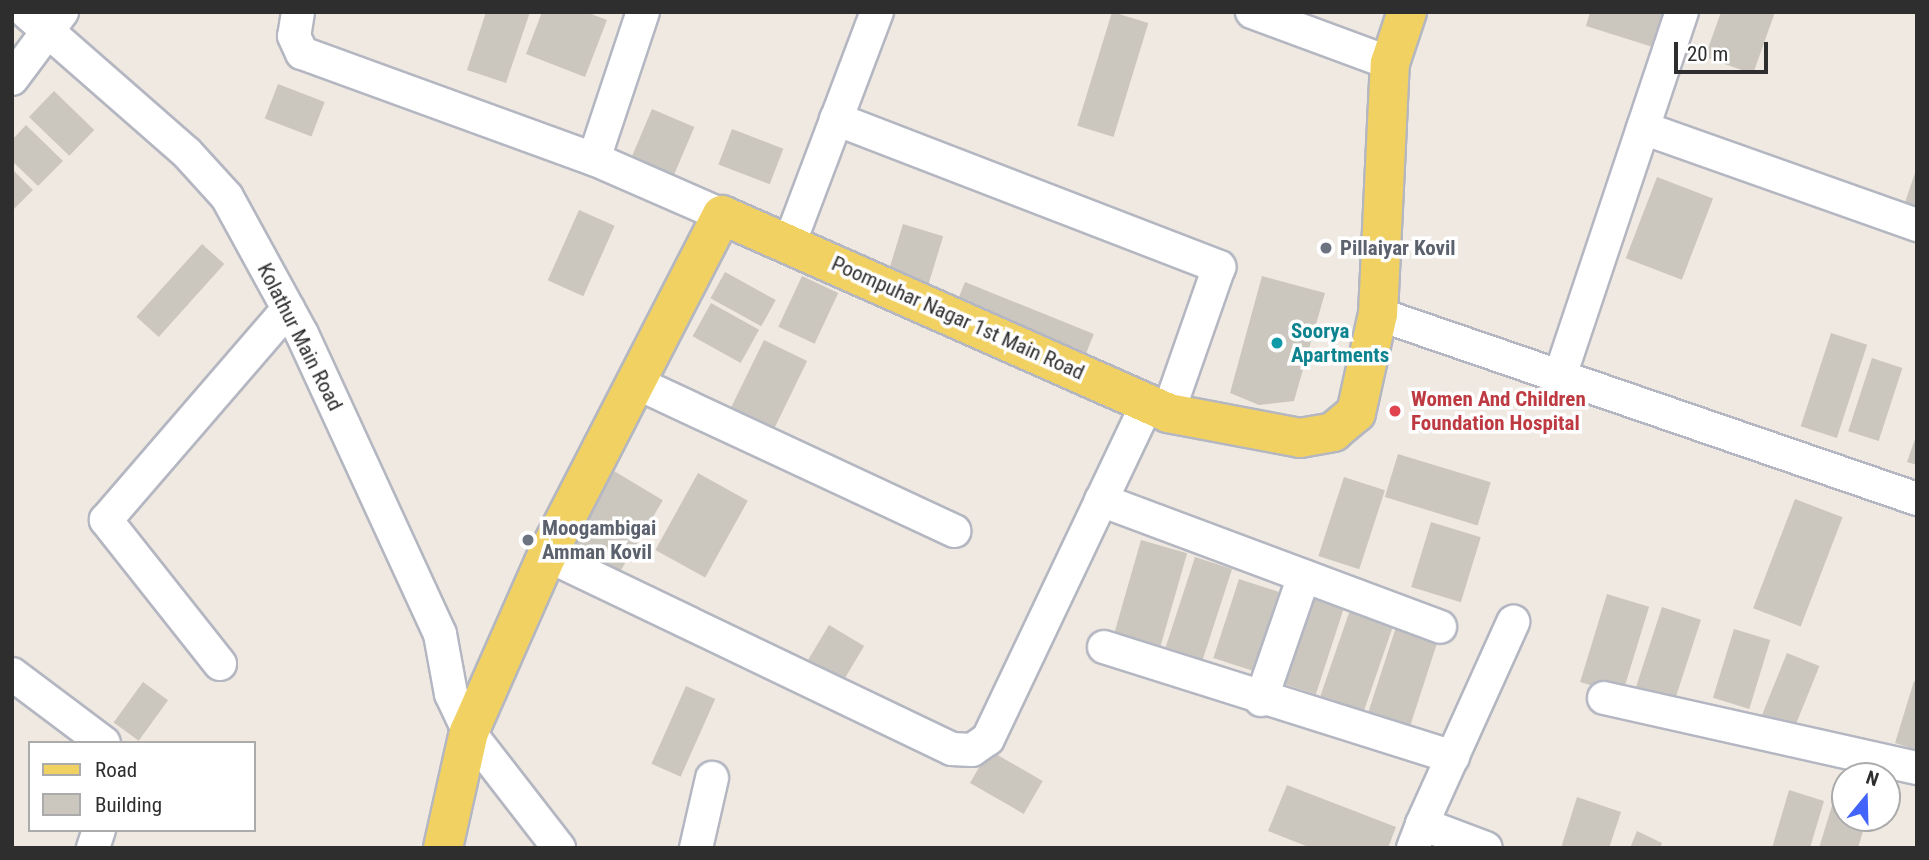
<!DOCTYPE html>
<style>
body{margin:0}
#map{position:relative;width:1929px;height:860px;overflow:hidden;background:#efe9e1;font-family:"Roboto Condensed",sans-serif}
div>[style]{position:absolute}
.building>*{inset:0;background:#cbc7bf;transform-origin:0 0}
.roads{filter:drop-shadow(2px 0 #b4b7c1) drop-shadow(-2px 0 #b4b7c1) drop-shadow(0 2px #b4b7c1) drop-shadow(0 -2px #b4b7c1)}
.minor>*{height:32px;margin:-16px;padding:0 16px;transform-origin:16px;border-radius:16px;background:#fff}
.major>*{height:38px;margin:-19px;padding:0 19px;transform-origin:19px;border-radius:19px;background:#f2d163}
.dots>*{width:19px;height:19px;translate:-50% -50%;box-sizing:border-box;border:4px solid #fff;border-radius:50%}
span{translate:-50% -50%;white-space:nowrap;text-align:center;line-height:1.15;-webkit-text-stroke:7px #fff;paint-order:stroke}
.worship-label{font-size:21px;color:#5b616d;font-weight:700}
.left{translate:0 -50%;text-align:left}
.street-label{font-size:21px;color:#2e2e2e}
.culture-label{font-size:21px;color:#0d838f;font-weight:700}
.health-label{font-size:21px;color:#be3a42;font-weight:700}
.frame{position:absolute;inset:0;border:14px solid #2e2e2e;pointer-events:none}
.legend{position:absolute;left:28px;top:741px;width:228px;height:91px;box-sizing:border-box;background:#fff;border:2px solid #ababab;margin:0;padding:9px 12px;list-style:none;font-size:21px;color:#2e2e2e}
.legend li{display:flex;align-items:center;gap:14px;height:35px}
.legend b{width:35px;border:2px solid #ababab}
.north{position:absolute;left:1831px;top:762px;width:70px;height:70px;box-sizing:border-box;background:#fff;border:2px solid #ababab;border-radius:50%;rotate:19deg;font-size:19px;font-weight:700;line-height:28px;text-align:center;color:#2e2e2e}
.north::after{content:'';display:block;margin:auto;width:24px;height:32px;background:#4264fb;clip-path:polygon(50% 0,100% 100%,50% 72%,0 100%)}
.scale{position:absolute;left:1674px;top:42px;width:94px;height:32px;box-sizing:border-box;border:4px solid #2e2e2e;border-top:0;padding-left:9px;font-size:21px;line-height:24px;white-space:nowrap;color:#2e2e2e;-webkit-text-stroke:5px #fff;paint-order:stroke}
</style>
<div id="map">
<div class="building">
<div style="clip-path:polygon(486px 12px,530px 12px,506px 83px,467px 70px)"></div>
<div style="clip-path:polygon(542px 12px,586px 12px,607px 20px,585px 77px,526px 54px)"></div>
<div style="left:1112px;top:12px;width:38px;height:119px;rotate:17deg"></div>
<div style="clip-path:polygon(1590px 12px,1667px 12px,1656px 48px,1586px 26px)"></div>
<div style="clip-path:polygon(1721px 12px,1775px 12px,1753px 74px,1705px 57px)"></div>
<div style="left:278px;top:84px;width:50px;height:37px;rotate:21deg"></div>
<div style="left:54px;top:91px;width:56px;height:36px;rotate:44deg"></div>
<div style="left:652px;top:109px;width:46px;height:58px;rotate:23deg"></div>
<div style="clip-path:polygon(26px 125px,63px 161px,38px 186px,12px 161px,12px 140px)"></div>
<div style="left:732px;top:129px;width:55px;height:38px;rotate:21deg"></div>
<div style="clip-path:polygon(12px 169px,33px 190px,12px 211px)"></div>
<div style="clip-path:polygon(1916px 170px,1917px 170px,1917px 217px,1902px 211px)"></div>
<div style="left:1657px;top:177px;width:60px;height:87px;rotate:21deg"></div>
<div style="left:579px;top:210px;width:39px;height:77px;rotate:24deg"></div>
<div style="left:903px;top:224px;width:42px;height:52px;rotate:17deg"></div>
<div style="left:202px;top:244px;width:30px;height:98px;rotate:42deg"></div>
<div style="left:725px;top:272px;width:58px;height:30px;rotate:29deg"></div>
<div style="left:802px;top:276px;width:40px;height:56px;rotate:25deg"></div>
<div style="clip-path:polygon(1262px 276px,1325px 293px,1294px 401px,1259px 405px,1230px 393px)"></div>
<div style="left:965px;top:282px;width:139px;height:28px;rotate:22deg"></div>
<div style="left:711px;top:303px;width:55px;height:38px;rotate:29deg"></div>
<div style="left:1831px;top:333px;width:38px;height:98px;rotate:18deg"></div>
<div style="left:764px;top:340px;width:48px;height:83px;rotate:26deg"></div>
<div style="left:1872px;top:358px;width:32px;height:77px;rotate:18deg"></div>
<div style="clip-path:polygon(1916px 436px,1917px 436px,1917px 465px,1907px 462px)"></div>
<div style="left:1398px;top:454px;width:97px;height:45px;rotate:17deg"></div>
<div style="left:614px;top:471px;width:57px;height:83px;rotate:31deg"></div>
<div style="left:698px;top:473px;width:57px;height:88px;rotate:29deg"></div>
<div style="left:1344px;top:477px;width:43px;height:83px;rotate:18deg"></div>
<div style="left:1795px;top:499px;width:51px;height:117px;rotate:21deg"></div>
<div style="left:1431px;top:522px;width:52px;height:68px;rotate:17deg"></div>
<div style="left:1141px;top:540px;width:48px;height:98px;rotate:16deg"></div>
<div style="left:1195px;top:557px;width:39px;height:95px;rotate:18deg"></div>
<div style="left:1239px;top:579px;width:42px;height:83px;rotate:18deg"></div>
<div style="left:1607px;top:594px;width:44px;height:92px;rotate:17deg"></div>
<div style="left:1311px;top:596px;width:35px;height:92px;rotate:18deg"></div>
<div style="left:1351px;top:607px;width:46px;height:101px;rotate:19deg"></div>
<div style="left:1662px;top:607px;width:41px;height:88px;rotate:18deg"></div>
<div style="left:1397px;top:624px;width:44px;height:95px;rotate:18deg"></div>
<div style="left:829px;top:625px;width:41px;height:48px;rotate:31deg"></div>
<div style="left:1734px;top:629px;width:38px;height:72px;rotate:17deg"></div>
<div style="left:1787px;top:653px;width:35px;height:69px;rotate:22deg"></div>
<div style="clip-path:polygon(1914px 681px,1917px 682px,1917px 750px,1895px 743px)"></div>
<div style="left:143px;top:682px;width:31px;height:50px;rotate:36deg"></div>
<div style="left:686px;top:686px;width:32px;height:85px;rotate:24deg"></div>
<div style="left:989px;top:750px;width:62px;height:38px;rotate:30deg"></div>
<div style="clip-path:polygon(1287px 785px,1396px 827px,1388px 848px,1311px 848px,1268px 831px)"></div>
<div style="clip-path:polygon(1789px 790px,1824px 801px,1810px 848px,1772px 848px)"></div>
<div style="clip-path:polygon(1577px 797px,1621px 812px,1609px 848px,1561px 848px)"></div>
<div style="clip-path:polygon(1834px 799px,1845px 802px,1845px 818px,1867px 818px,1858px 848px,1819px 848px)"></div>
<div style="clip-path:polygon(1637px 831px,1662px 843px,1660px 848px,1630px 848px)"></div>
</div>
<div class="roads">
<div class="minor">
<div style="left:26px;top:12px;width:214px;rotate:41.2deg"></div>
<div style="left:187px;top:153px;width:59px;rotate:47.7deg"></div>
<div style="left:227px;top:197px;width:156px;rotate:61.3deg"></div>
<div style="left:302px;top:334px;width:330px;rotate:65.3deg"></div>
<div style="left:440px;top:634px;width:61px;rotate:79.6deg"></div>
<div style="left:451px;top:694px;width:42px;rotate:64.7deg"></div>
<div style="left:469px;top:732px;width:147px;rotate:52.2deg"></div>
<div style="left:298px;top:12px;width:24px;rotate:99deg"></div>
<div style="left:294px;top:36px;width:19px;rotate:65deg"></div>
<div style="left:302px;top:53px;width:311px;rotate:20deg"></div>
<div style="left:594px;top:159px;width:140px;rotate:23.6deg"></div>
<div style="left:1252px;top:12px;width:147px;rotate:20.3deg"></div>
<div style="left:12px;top:79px;width:84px;rotate:-53.3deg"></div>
<div style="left:836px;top:119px;width:411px;rotate:21.1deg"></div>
<div style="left:1219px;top:267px;width:155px;rotate:109.3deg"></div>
<div style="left:1643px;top:128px;width:291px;rotate:19.5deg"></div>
<div style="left:594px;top:159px;width:155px;rotate:-71.6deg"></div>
<div style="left:790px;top:242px;width:246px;rotate:-69.3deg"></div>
<div style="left:1378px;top:314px;width:570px;rotate:18.94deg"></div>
<div style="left:1559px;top:379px;width:387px;rotate:-71.5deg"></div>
<div style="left:639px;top:384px;width:348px;rotate:25deg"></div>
<div style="left:1101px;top:500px;width:362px;rotate:20.5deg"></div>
<div style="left:547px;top:555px;width:449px;rotate:25.6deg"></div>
<div style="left:952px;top:749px;width:20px;rotate:3deg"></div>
<div style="left:972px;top:750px;width:19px;rotate:-35deg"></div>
<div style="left:988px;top:739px;width:371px;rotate:-64.6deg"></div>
<div style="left:1104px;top:647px;width:366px;rotate:17.5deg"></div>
<div style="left:220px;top:664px;width:184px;rotate:-128.4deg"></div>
<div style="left:106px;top:520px;width:279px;rotate:-49.2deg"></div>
<div style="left:12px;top:674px;width:115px;rotate:36.9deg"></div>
<div style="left:1604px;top:698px;width:321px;rotate:12.6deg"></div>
<div style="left:1261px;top:700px;width:131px;rotate:-70.9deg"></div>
<div style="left:1422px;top:824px;width:222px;rotate:-65.7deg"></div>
<div style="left:93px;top:848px;width:19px;rotate:-72deg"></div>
<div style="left:696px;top:848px;width:72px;rotate:-77.1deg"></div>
<div style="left:1413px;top:848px;width:26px;rotate:-69deg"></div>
<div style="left:1422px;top:824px;width:68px;rotate:20.6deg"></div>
</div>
<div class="major">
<div style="left:443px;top:848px;width:119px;rotate:-77.4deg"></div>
<div style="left:469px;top:732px;width:193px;rotate:-66.2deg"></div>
<div style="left:547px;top:555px;width:382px;rotate:-62.8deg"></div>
<div style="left:722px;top:215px;width:488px;rotate:23.9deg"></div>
<div style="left:1168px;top:413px;width:134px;rotate:10.7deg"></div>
<div style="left:1300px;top:438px;width:34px;rotate:-10deg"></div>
<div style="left:1333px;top:432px;width:30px;rotate:-40deg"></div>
<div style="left:1356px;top:413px;width:101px;rotate:-77.5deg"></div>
<div style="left:1378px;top:314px;width:251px;rotate:-87.3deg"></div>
<div style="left:1390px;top:63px;width:54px;rotate:-71.6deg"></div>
</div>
</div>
<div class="dots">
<div style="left:1326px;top:248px;background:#6b7280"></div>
<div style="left:1277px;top:343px;background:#0f9aa8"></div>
<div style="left:1395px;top:411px;background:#e0444e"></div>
<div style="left:528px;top:540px;background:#6b7280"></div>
</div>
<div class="worship-label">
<span class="left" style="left:1340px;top:248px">Pillaiyar Kovil</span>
<span class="left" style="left:542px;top:540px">Moogambigai<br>Amman Kovil</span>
</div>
<div class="street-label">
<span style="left:958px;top:318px;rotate:24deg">Poompuhar Nagar 1st Main Road</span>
<span style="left:300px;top:337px;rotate:63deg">Kolathur Main Road</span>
</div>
<div class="culture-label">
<span class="left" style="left:1291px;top:343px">Soorya<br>Apartments</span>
</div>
<div class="health-label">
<span class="left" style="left:1411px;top:411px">Women And Children<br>Foundation Hospital</span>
</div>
<div class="frame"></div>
<ul class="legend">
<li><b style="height:9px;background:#f2d163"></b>Road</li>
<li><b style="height:19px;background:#cbc7bf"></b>Building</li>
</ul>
<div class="north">N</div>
<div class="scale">20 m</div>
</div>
